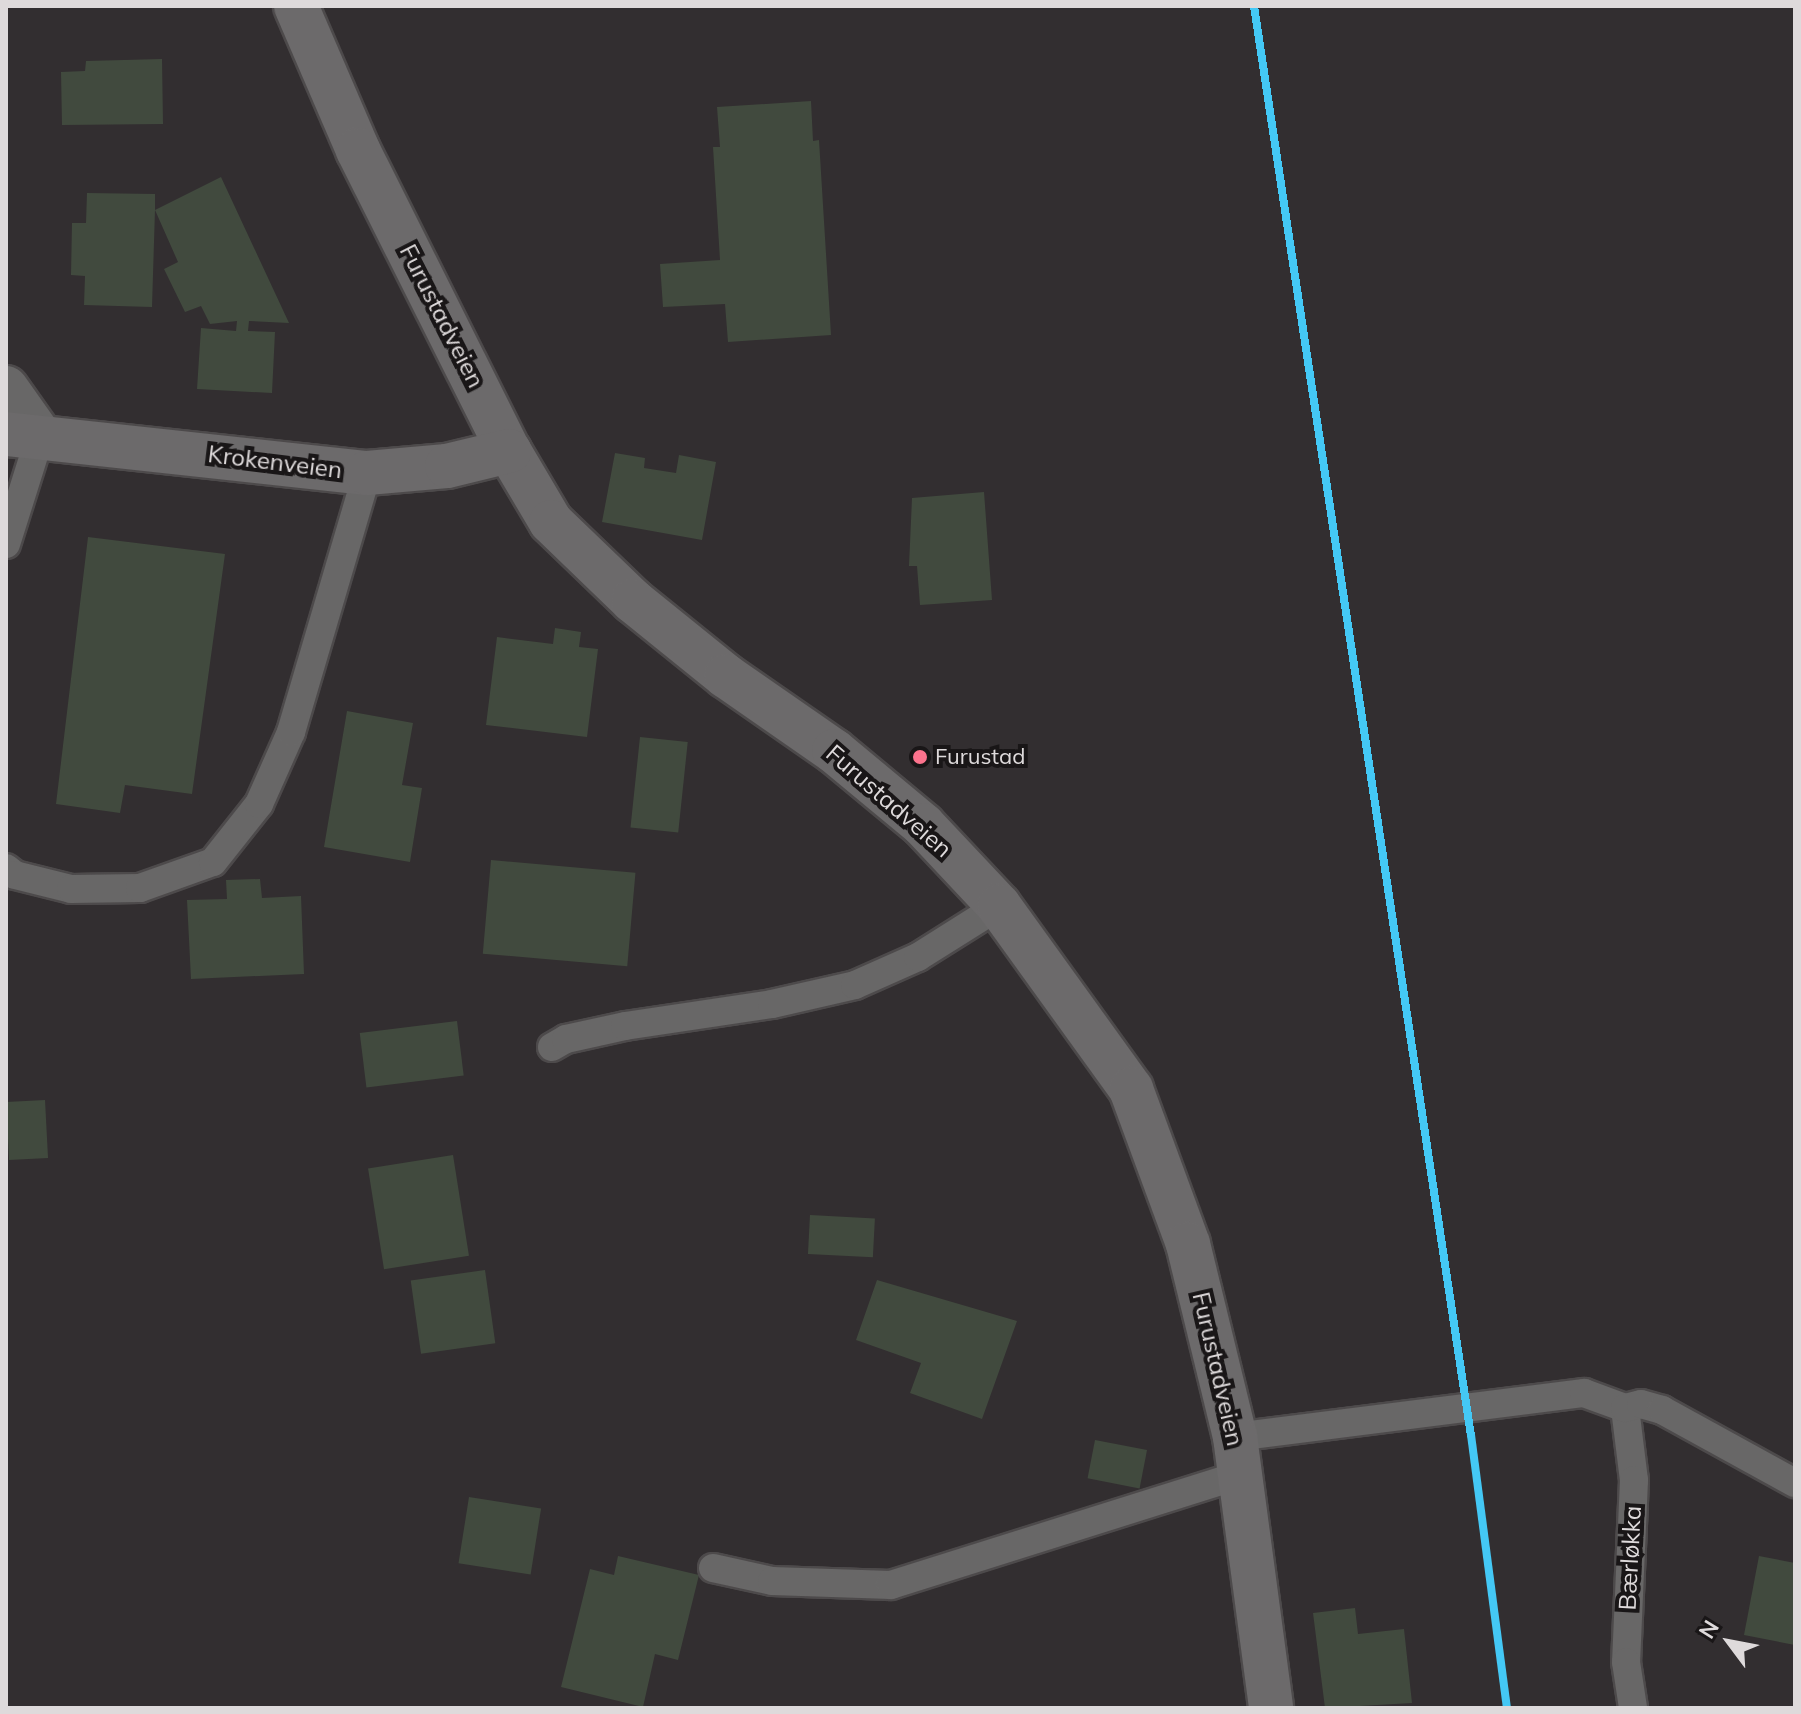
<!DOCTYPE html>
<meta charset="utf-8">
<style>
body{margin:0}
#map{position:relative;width:1801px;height:1714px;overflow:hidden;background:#322e30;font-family:Mulish,sans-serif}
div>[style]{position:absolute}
.building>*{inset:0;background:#414a3e;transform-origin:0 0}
.roads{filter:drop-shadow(2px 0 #4d4a4b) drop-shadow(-2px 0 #4d4a4b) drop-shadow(0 2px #4d4a4b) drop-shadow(0 -2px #4d4a4b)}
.lane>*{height:28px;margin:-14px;padding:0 14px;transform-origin:14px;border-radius:14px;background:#686767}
.street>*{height:44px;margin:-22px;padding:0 22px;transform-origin:22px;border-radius:22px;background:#686767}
.secondary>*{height:44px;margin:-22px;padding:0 22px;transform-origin:22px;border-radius:22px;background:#6c6a6b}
.rail-1>*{height:8px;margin:-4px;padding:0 4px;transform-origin:4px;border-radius:4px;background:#44c8f5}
.dots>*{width:22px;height:22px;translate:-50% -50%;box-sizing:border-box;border:4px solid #191617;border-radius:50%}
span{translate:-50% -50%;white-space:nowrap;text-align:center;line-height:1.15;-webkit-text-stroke:8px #191617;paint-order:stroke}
.bus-label{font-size:22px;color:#dedadb}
.left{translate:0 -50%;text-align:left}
.street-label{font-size:24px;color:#dedadb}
.frame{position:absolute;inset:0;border:8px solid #dedadb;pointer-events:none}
.north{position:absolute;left:1689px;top:1602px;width:80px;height:80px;-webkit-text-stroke:6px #191617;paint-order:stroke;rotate:302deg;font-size:22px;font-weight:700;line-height:32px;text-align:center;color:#dedadb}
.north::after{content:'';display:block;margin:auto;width:28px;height:36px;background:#dedadb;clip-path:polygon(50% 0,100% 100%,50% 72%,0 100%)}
</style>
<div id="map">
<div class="building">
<div style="clip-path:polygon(162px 59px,163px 124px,62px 125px,61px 72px,85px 71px,86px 61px)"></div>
<div style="clip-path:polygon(811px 101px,813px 141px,819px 140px,831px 335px,728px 342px,725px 304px,663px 307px,660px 264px,720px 260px,713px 147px,720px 147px,717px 107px)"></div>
<div style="clip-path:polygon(221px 177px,289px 323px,249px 321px,248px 331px,275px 332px,272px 393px,197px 389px,201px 328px,236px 331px,237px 321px,210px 324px,201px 306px,185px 312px,164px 269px,178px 262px,155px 210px,152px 307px,84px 305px,85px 276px,71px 275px,72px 223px,86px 223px,87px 193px,155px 194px,155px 210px)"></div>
<div style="clip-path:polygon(615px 453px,645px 458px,644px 468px,676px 473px,679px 455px,716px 462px,702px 540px,602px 522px)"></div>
<div style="clip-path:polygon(984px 492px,992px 600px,920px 605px,917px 566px,909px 566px,912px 498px)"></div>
<div style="clip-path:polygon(88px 537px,225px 554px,192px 794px,125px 785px,120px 813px,56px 804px)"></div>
<div style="clip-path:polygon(555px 628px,581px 632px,579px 647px,598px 649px,587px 737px,486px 725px,497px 637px,553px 644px)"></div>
<div style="clip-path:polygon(347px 711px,413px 723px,402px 785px,422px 788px,410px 862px,324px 847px)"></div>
<div style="left:640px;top:737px;width:48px;height:91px;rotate:6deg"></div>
<div style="left:491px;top:860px;width:145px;height:94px;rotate:5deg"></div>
<div style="clip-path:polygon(260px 879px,262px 898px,301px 896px,304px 974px,191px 979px,187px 900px,227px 899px,226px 880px)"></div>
<div style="left:457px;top:1021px;width:55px;height:98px;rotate:83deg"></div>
<div style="left:45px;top:1100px;width:58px;height:39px;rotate:87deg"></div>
<div style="left:453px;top:1155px;width:102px;height:86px;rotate:81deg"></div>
<div style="left:810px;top:1215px;width:65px;height:39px;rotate:3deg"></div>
<div style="left:485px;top:1270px;width:74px;height:75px;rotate:82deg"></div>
<div style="clip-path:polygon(877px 1280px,1017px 1321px,982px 1419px,910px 1393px,921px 1363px,856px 1340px)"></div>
<div style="left:1095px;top:1440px;width:53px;height:39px;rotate:11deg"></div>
<div style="left:469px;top:1497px;width:73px;height:67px;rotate:9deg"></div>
<div style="clip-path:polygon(618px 1556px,699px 1575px,678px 1660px,655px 1654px,643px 1707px,561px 1687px,590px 1569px,614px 1575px)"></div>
<div style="clip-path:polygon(1759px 1556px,1795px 1563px,1795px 1645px,1744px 1635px)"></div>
<div style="clip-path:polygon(1355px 1608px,1358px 1634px,1404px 1629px,1412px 1703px,1325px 1708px,1313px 1613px)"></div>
</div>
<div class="roads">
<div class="lane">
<div style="left:6px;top:544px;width:113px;rotate:-72.5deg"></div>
<div style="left:6px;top:868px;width:11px;rotate:38deg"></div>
<div style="left:15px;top:875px;width:58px;rotate:14deg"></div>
<div style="left:71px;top:889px;width:69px;rotate:-0.8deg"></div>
<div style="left:140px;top:888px;width:77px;rotate:-19.6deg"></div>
<div style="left:213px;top:862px;width:74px;rotate:-51.6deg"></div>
<div style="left:259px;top:804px;width:79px;rotate:-66deg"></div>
<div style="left:291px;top:732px;width:270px;rotate:-73.6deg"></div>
<div style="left:552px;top:1047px;width:16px;rotate:-30deg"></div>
<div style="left:566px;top:1039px;width:60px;rotate:-12.4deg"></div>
<div style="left:625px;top:1026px;width:149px;rotate:-8.5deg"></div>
<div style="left:772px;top:1004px;width:85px;rotate:-12.9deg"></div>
<div style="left:855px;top:985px;width:69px;rotate:-24deg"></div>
<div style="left:918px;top:957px;width:96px;rotate:-32.2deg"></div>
<div style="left:1625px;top:1408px;width:73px;rotate:82.9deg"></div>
<div style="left:1634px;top:1480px;width:182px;rotate:92.5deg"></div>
<div style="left:1626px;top:1662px;width:47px;rotate:81.3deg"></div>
<div style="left:1235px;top:1437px;width:352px;rotate:-7.2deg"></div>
<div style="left:1584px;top:1393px;width:44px;rotate:20.1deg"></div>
<div style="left:1625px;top:1408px;width:16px;rotate:-14deg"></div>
<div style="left:1641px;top:1404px;width:22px;rotate:16deg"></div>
<div style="left:1662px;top:1410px;width:152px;rotate:28.8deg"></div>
<div style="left:713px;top:1568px;width:60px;rotate:12.4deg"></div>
<div style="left:772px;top:1581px;width:119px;rotate:1.9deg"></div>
<div style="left:891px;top:1585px;width:366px;rotate:-17.5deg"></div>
</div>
<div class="street">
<div style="left:6px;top:388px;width:59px;rotate:54.7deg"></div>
</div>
<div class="secondary">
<div style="left:296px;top:6px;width:157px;rotate:66.7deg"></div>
<div style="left:358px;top:150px;width:337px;rotate:63.4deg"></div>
<div style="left:509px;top:451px;width:82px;rotate:59.4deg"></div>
<div style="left:551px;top:522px;width:114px;rotate:43.9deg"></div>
<div style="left:633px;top:601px;width:119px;rotate:38.9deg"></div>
<div style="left:726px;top:676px;width:131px;rotate:34.8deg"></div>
<div style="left:834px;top:751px;width:116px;rotate:39.7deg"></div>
<div style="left:923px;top:825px;width:111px;rotate:46.8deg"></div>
<div style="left:999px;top:906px;width:226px;rotate:54.2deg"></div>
<div style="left:1131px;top:1089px;width:165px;rotate:69.8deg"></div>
<div style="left:1188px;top:1244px;width:199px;rotate:76.3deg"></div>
<div style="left:1235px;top:1437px;width:273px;rotate:82.4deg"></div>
<div style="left:6px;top:434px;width:363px;rotate:6.2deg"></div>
<div style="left:367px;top:473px;width:80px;rotate:-5deg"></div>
<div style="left:447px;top:466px;width:64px;rotate:-13.6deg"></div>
</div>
</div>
<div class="rail-1">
<div style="left:1254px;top:6px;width:1445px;rotate:81.37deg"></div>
<div style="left:1471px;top:1435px;width:275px;rotate:82.5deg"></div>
</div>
<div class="dots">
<div style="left:920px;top:757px;background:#fc738d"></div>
</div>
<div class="bus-label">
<span class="left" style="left:935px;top:757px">Furustad</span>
</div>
<div class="street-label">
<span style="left:442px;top:316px;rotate:63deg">Furustadveien</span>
<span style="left:275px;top:462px;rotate:7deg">Krokenveien</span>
<span style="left:889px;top:801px;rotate:41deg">Furustadveien</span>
<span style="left:1218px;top:1369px;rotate:77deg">Furustadveien</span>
<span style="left:1630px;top:1558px;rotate:-87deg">Bærløkka</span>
</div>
<div class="frame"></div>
<div class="north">N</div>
</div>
